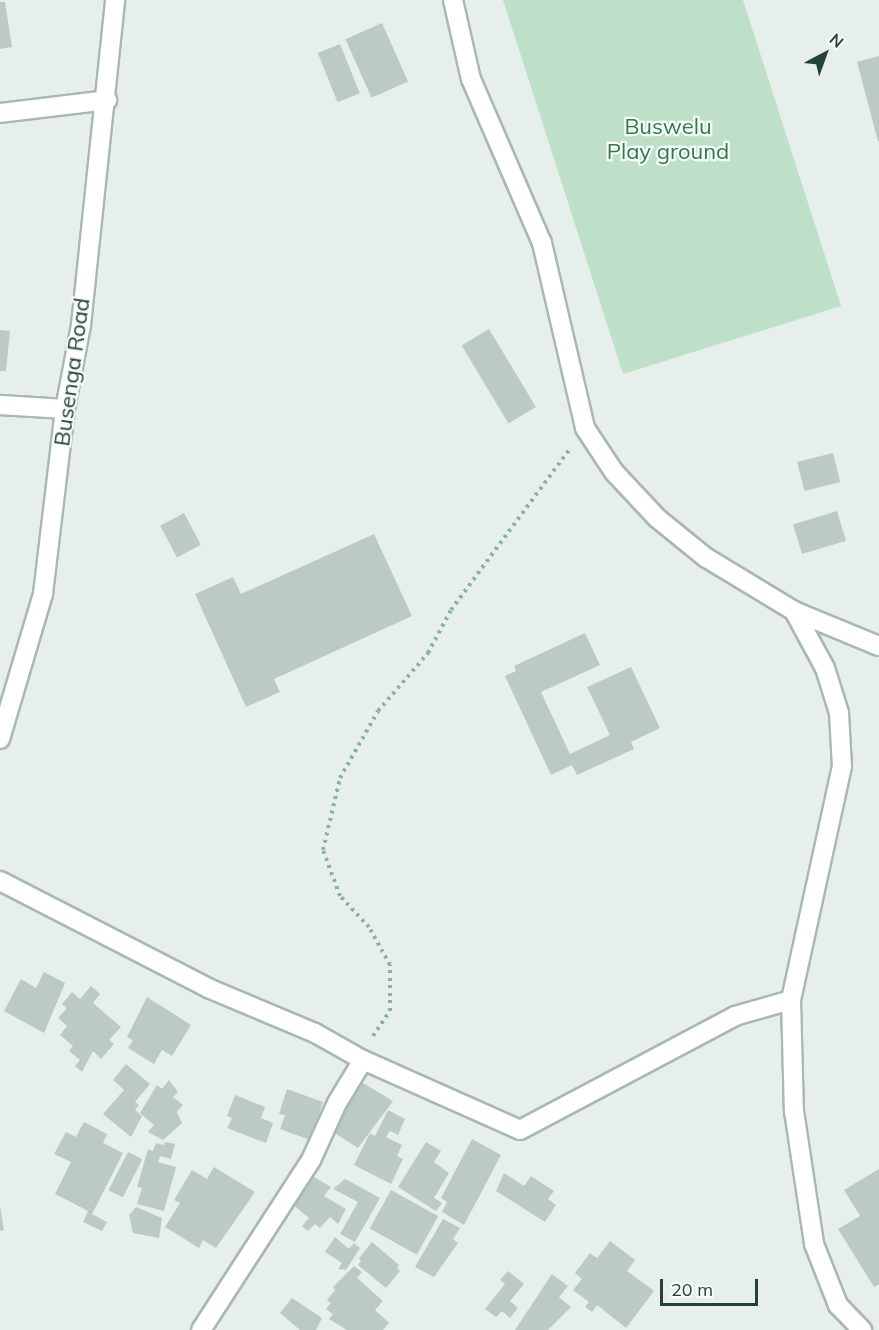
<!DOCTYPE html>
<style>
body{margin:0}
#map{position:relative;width:879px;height:1330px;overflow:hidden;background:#e6efeb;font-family:Mulish,sans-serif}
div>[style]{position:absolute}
.green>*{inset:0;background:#bfe0c8}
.building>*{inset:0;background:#bbcac4;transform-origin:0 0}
.path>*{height:4px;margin-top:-2px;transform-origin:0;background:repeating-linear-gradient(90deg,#86b3a5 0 3px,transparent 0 7.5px)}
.roads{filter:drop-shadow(2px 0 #a8b8b2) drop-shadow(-2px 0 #a8b8b2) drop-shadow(0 2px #a8b8b2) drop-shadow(0 -2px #a8b8b2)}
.minor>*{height:18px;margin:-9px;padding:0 9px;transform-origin:9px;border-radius:9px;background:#fff}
.tertiary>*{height:18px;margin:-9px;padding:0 9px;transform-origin:9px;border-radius:9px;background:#fff}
span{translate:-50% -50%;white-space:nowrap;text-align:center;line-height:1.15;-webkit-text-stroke:4.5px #f7fbf9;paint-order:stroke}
.park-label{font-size:22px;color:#2d7a4b}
.street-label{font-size:22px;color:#24423a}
.north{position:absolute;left:795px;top:24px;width:60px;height:60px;-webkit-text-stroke:4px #f7fbf9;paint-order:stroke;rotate:41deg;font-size:16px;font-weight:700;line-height:24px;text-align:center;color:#24423a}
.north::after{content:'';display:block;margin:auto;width:21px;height:27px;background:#24423a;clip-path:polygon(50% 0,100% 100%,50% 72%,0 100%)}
.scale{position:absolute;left:660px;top:1279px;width:98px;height:27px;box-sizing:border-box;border:3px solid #24423a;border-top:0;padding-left:8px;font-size:18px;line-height:21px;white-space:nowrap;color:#24423a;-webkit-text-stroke:4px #f7fbf9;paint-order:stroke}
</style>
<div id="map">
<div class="green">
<div style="clip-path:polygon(503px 0,743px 0,841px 306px,623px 374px)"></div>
</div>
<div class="building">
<div style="clip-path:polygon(0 2px,5px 2px,12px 47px,0 49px)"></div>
<div style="left:382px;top:23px;width:64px;height:40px;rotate:66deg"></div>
<div style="left:340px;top:44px;width:53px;height:24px;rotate:68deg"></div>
<div style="clip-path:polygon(879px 56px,879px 141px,878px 141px,857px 62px)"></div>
<div style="left:489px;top:329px;width:91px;height:32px;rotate:59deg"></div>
<div style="clip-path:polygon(0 330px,10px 331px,6px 371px,0 371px)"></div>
<div style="left:833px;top:453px;width:30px;height:37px;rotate:76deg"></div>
<div style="left:837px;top:511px;width:31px;height:46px;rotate:73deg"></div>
<div style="left:184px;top:513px;width:36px;height:27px;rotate:62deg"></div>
<div style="clip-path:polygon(374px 534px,412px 616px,274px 679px,280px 692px,246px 707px,195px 594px,233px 577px,241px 594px)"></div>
<div style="clip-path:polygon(585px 633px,600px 665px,541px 692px,570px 754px,610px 735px,587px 687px,631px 667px,660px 728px,631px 742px,634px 749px,577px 775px,572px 765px,551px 775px,505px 676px,516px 671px,514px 666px)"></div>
<div style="clip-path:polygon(44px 972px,65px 983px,44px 1033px,4px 1011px,21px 979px,36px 988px)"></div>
<div style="clip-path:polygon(91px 986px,100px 994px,93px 1003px,121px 1027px,109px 1040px,114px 1044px,101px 1059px,93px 1051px,82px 1072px,75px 1066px,80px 1060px,69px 1051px,73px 1046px,60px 1035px,67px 1026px,58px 1018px,67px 1008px,62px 1004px,72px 992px,80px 999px)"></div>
<div style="clip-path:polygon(147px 997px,191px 1025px,172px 1056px,162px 1050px,154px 1064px,128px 1048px,133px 1040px,127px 1037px)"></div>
<div style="clip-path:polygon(126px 1064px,150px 1084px,135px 1102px,139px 1105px,135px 1110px,142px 1116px,131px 1137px,103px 1114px,124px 1090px,113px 1080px)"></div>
<div style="clip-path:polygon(169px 1080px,178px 1092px,173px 1097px,183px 1105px,177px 1112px,182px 1123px,163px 1140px,148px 1132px,154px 1125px,140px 1113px,157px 1085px,162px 1089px)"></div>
<div style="clip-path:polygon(358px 1080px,393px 1101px,358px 1148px,328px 1129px)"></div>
<div style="clip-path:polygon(287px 1089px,323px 1102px,310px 1140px,280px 1129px,285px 1115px,279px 1114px)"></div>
<div style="clip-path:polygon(235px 1095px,265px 1107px,261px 1118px,273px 1123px,266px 1143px,227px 1128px,232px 1118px,227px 1116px)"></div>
<div style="clip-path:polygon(388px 1110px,405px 1119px,398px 1135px,390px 1131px,386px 1137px,402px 1145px,397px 1156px,403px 1159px,391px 1184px,354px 1165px,370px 1133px,375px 1136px)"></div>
<div style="clip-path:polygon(84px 1122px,107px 1134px,103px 1143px,123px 1153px,92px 1214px,107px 1222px,102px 1231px,83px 1222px,88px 1211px,55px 1194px,71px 1162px,54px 1154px,66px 1132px,76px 1137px)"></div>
<div style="clip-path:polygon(472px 1139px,501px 1155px,464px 1225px,442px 1212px,447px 1202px,441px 1198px)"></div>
<div style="clip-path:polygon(165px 1142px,175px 1144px,171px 1159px,160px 1156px,158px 1162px,176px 1167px,164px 1211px,137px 1204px,142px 1188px,137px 1187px,148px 1149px,153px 1151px,156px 1143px,164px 1145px)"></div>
<div style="clip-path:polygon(426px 1142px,441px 1151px,434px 1162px,449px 1173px,434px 1198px,442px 1203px,436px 1211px,398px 1187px)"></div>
<div style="left:128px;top:1152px;width:16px;height:43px;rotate:27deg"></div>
<div style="clip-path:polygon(214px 1167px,255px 1192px,216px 1248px,203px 1240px,199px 1248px,165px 1227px,180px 1203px,174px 1200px,192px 1170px,207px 1179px)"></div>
<div style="clip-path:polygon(879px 1169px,879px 1284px,874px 1287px,838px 1229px,860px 1216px,844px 1190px)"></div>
<div style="clip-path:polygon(504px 1173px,524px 1186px,531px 1176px,554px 1191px,548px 1199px,556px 1205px,545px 1222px,496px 1191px)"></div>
<div style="clip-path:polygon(314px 1177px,331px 1187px,324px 1196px,346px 1209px,338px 1224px,330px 1217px,320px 1228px,315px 1224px,308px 1231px,302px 1226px,309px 1218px,291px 1203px)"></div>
<div style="clip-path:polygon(345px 1179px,380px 1198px,355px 1242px,340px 1234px,358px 1202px,333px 1189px)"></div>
<div style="left:391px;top:1190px;width:54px;height:44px;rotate:29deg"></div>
<div style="clip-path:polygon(0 1206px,4px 1230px,0 1231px)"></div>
<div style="clip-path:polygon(136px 1207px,162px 1218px,159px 1238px,133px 1233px,129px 1215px)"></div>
<div style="clip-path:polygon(443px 1219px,460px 1228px,453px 1239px,458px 1243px,434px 1277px,415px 1267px)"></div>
<div style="clip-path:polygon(335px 1237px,349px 1249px,354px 1243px,360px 1248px,346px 1270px,338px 1269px,342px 1263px,325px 1252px)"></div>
<div style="clip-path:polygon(610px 1241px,635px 1260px,627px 1271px,654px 1291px,626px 1328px,597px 1305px,592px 1312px,585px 1307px,589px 1302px,573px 1290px,582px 1279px,575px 1273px,590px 1253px,597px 1258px)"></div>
<div style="clip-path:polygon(372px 1242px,399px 1265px,397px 1268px,400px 1271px,386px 1288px,358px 1265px,361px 1261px,359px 1258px)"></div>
<div style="clip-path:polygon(354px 1266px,362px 1272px,357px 1278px,383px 1301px,375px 1310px,389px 1323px,383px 1330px,347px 1330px,329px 1319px,333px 1314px,326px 1309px,331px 1303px,327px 1300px,335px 1290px,333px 1287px)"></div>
<div style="clip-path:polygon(508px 1271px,524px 1284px,510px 1301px,518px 1308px,510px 1318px,502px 1311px,496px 1317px,485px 1309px,505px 1284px,500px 1280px)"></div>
<div style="clip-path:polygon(552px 1274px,568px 1286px,559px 1297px,571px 1307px,548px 1330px,515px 1330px)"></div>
<div style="clip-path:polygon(292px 1298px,322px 1318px,316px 1330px,300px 1330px,280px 1313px)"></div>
</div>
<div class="path">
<div style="left:373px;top:1036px;width:30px;rotate:-56deg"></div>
<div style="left:390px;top:1011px;width:46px;rotate:-90deg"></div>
<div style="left:390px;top:965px;width:43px;rotate:-118.9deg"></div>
<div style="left:369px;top:927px;width:42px;rotate:-133.1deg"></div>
<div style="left:340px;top:896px;width:49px;rotate:-110.3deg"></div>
<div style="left:323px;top:850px;width:74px;rotate:-76.7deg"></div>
<div style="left:340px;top:778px;width:77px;rotate:-60.4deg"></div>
<div style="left:378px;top:711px;width:77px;rotate:-49.2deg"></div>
<div style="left:428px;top:653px;width:49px;rotate:-61.9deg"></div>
<div style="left:451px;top:610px;width:199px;rotate:-53.6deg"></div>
</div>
<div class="roads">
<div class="minor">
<div style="left:453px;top:0;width:81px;rotate:77.2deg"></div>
<div style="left:471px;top:79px;width:179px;rotate:66.6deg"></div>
<div style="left:542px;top:243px;width:190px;rotate:76.9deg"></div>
<div style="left:585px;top:428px;width:53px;rotate:56.6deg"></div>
<div style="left:614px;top:472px;width:63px;rotate:46.9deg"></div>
<div style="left:657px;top:518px;width:62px;rotate:39.1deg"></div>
<div style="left:705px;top:557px;width:104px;rotate:31.2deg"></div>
<div style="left:794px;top:611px;width:92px;rotate:22.4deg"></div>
<div style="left:0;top:113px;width:108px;rotate:-6.9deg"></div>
<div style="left:0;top:405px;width:65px;rotate:3.5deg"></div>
<div style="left:794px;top:611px;width:65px;rotate:61.5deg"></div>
<div style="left:825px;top:668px;width:47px;rotate:72.7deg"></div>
<div style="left:839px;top:713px;width:53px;rotate:86.8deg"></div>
<div style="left:842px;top:766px;width:239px;rotate:102.3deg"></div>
<div style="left:791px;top:1000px;width:111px;rotate:88.5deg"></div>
<div style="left:794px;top:1111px;width:134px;rotate:81.4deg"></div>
<div style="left:814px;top:1244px;width:66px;rotate:68.5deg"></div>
<div style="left:838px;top:1305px;width:35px;rotate:46deg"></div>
<div style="left:0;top:881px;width:234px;rotate:27.2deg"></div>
<div style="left:208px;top:988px;width:116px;rotate:22.8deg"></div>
<div style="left:315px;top:1033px;width:55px;rotate:29.4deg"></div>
<div style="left:363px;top:1060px;width:172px;rotate:24deg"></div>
<div style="left:520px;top:1130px;width:243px;rotate:-27.9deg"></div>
<div style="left:735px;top:1016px;width:58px;rotate:-15.9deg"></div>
<div style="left:201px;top:1330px;width:202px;rotate:-57.1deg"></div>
<div style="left:311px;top:1160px;width:63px;rotate:-65.5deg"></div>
<div style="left:337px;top:1103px;width:50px;rotate:-58.8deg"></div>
</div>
<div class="tertiary">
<div style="left:0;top:739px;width:151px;rotate:-73.5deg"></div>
<div style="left:43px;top:594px;width:186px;rotate:-83.2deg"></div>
<div style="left:65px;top:409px;width:86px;rotate:-79.2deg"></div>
<div style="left:81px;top:325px;width:327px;rotate:-84deg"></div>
</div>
</div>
<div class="park-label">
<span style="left:668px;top:139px">Buswelu<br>Play ground</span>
</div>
<div class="street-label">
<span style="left:72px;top:372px;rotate:-82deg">Busenga Road</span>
</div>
<div class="north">N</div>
<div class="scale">20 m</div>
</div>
